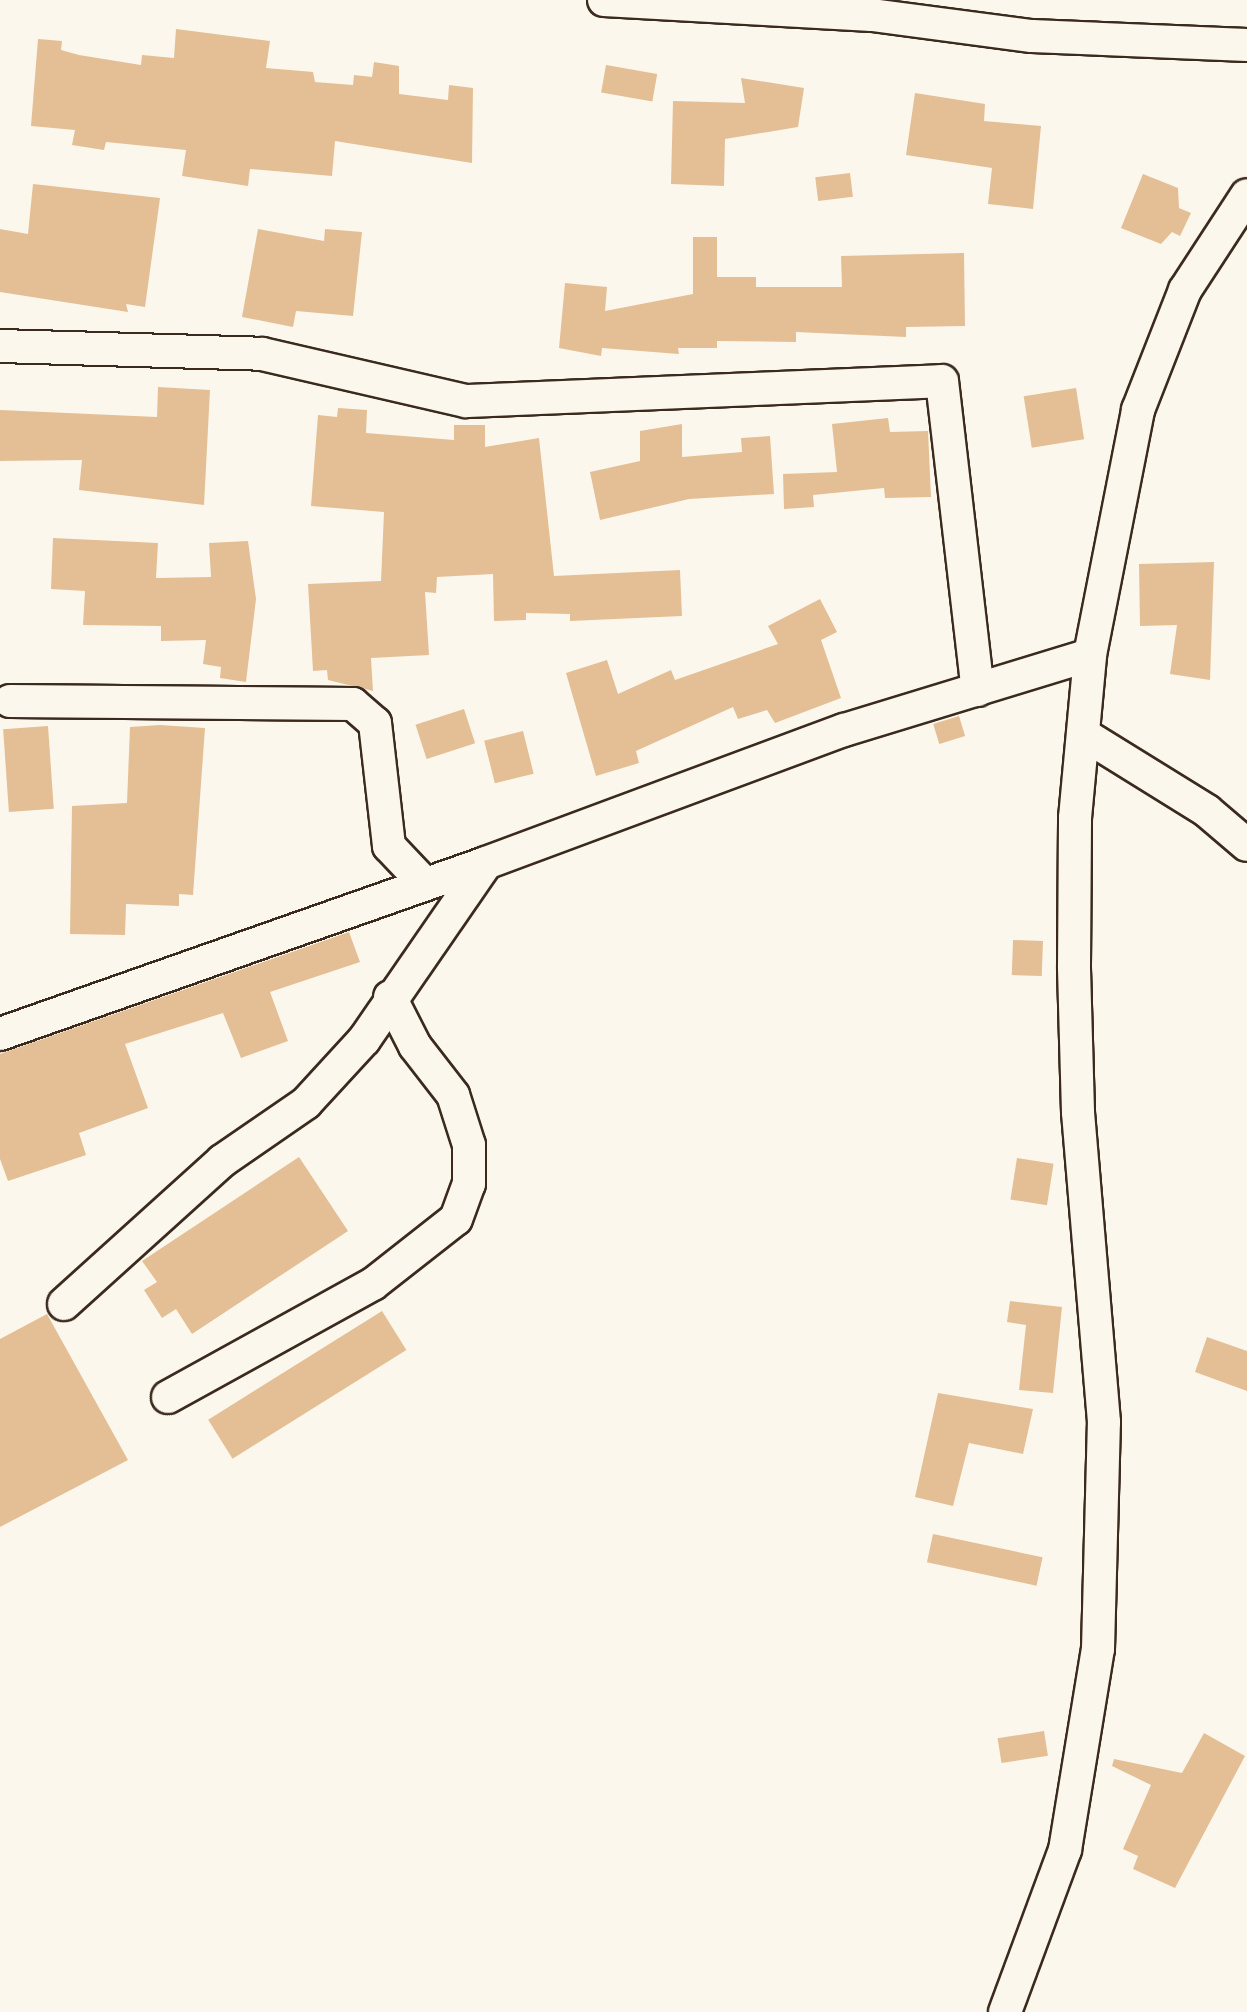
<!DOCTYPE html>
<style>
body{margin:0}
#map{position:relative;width:1247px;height:2012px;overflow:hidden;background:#fbf7ec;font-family:Itim,sans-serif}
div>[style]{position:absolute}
.building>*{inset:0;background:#e4bf95;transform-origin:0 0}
.roads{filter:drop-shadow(2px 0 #3b2a1e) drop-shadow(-2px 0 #3b2a1e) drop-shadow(0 2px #3b2a1e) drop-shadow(0 -2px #3b2a1e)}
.minor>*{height:32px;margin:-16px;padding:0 16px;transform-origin:16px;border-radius:16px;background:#fbf7ec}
span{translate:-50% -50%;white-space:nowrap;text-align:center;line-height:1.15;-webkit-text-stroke:8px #fbf7ec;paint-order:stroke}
</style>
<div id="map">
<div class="building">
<div style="clip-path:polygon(176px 29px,270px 41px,266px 68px,313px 72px,315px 82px,353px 85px,354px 75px,372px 77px,374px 62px,399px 66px,399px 94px,448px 100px,449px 85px,473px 88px,472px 163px,335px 141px,332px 176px,250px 169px,248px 186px,182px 176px,186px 150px,106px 142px,104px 150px,72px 145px,75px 130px,31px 126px,38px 39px,62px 41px,61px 50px,79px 55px,141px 65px,142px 55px,174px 58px)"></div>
<div style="left:606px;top:65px;width:52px;height:28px;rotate:10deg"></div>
<div style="clip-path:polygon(741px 78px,804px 88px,798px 127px,725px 139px,724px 186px,671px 184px,673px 101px,745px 103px)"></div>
<div style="clip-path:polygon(915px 93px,985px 104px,984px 121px,1041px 126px,1033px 209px,988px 204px,992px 168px,906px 155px)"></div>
<div style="left:850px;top:173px;width:24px;height:35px;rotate:83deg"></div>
<div style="clip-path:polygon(1143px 174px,1178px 188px,1179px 208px,1191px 213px,1180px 236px,1172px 232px,1161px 244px,1121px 228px)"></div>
<div style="clip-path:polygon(33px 184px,160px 198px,145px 307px,126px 304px,128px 312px,0 292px,0 229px,28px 234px)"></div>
<div style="clip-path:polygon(258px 229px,324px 241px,325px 229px,362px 232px,353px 316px,296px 311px,293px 327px,242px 317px)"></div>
<div style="clip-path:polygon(693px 237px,717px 237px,717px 277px,756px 277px,756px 287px,842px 287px,841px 256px,964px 253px,965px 326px,906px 327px,906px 337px,796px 332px,796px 342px,717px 341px,717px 348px,678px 348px,679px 354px,602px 348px,601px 356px,559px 348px,565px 283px,607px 287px,605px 311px,693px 294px)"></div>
<div style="clip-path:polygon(158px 387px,210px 390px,204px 505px,79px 490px,82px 460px,0 461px,0 410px,157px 417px)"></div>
<div style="left:1076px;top:388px;width:52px;height:53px;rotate:81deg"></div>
<div style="clip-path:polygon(338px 408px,367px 410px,366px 433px,454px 440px,454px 425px,485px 425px,485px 447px,539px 438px,554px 576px,680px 570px,682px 616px,570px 621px,570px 614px,526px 613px,526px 620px,494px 621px,493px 574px,437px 577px,436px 593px,425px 592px,429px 655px,371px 658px,373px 691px,328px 680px,327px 670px,313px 671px,308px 584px,381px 581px,384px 512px,311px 506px,318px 415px,337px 417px)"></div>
<div style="clip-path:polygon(888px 418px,890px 432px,928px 431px,931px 497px,885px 498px,884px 488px,813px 495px,814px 507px,784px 509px,783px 474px,837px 472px,832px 424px)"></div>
<div style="clip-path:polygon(682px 424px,682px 457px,742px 452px,741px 438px,770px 436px,774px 494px,689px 499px,600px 520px,590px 472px,640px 461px,640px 431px)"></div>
<div style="clip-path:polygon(53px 538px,158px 543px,156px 578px,211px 577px,209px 543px,248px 541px,256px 599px,246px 682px,220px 678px,221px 667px,203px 664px,206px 640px,161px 641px,161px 626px,83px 625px,85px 591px,51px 589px)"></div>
<div style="clip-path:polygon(1214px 562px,1210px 680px,1170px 674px,1177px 625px,1140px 626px,1139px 564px)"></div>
<div style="clip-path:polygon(820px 599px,837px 632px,821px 640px,841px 698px,775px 723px,767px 710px,738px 719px,733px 707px,636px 751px,639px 763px,596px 776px,566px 673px,607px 660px,618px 694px,671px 670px,675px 680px,778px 644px,768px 626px)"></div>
<div style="left:464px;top:709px;width:36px;height:51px;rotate:72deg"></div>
<div style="left:959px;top:716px;width:21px;height:27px;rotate:73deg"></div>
<div style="clip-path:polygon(160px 725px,205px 728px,193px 895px,179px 894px,179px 906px,126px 904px,125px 935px,70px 934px,72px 806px,127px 803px,130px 727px)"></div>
<div style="left:48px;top:726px;width:83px;height:45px;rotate:86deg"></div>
<div style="left:523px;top:731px;width:44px;height:40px;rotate:76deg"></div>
<div style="clip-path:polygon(349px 932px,360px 962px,270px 992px,288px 1041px,241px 1058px,223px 1013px,125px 1044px,148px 1108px,79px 1133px,86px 1155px,8px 1181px,0 1159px,0 1054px)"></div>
<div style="left:1013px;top:940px;width:30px;height:35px;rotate:2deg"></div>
<div style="clip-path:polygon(299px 1157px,348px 1231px,192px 1334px,176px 1309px,162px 1318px,144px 1290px,157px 1282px,142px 1261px)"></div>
<div style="left:1017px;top:1158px;width:37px;height:42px;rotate:9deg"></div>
<div style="clip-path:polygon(1010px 1301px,1062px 1307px,1053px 1393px,1019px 1390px,1026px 1325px,1007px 1322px)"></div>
<div style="left:382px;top:1311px;width:46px;height:205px;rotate:58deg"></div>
<div style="clip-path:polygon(47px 1314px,128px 1460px,0 1527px,0 1339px)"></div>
<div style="clip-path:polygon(1207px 1337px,1247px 1351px,1247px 1391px,1195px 1372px)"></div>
<div style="clip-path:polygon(938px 1393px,1033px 1409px,1023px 1454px,969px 1443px,953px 1506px,915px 1497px)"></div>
<div style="left:933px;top:1534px;width:112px;height:29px;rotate:12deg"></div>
<div style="left:1044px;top:1731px;width:25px;height:47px;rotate:81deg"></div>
<div style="clip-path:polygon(1204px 1733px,1245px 1756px,1175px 1888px,1133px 1869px,1138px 1856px,1123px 1849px,1151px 1785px,1112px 1766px,1114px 1759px,1182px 1773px)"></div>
</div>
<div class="roads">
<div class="minor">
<div style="left:604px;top:0;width:268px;rotate:3.2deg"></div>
<div style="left:872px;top:15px;width:161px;rotate:7.5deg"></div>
<div style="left:1032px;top:36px;width:215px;rotate:2.4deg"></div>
<div style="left:0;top:346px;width:262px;rotate:1.7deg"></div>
<div style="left:262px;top:354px;width:209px;rotate:13deg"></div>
<div style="left:466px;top:401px;width:476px;rotate:-2.4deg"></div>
<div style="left:942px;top:381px;width:311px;rotate:83.4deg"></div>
<div style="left:10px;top:701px;width:343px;rotate:0.5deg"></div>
<div style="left:353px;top:704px;width:29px;rotate:41deg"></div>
<div style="left:375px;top:723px;width:124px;rotate:83.5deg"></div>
<div style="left:389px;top:846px;width:52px;rotate:46.5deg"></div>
<div style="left:1083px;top:734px;width:146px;rotate:31.8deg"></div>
<div style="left:1207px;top:811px;width:52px;rotate:40.4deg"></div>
<div style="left:0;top:1034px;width:515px;rotate:-19.38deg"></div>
<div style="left:64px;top:1304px;width:213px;rotate:-42.1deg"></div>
<div style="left:222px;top:1161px;width:102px;rotate:-34.6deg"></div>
<div style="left:306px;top:1103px;width:86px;rotate:-47.4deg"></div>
<div style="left:364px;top:1040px;width:215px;rotate:-55.4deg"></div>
<div style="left:486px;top:863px;width:382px;rotate:-20.4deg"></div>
<div style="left:844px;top:730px;width:257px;rotate:-17deg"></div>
<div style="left:168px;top:1397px;width:234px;rotate:-28.9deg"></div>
<div style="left:373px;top:1284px;width:105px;rotate:-38.1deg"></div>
<div style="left:456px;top:1219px;width:37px;rotate:-70deg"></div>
<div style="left:469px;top:1184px;width:39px;rotate:-90deg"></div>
<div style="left:469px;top:1145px;width:52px;rotate:-107.7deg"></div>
<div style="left:453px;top:1095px;width:62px;rotate:-127.8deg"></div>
<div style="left:415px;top:1046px;width:55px;rotate:-117deg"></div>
<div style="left:1005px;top:2012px;width:173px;rotate:-69.7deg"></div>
<div style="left:1065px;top:1850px;width:204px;rotate:-80.7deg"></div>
<div style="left:1098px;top:1649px;width:227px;rotate:-88.5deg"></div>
<div style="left:1104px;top:1422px;width:311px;rotate:-94.8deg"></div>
<div style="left:1078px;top:1112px;width:146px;rotate:-91.6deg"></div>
<div style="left:1074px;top:966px;width:148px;rotate:-89.6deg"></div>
<div style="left:1075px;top:818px;width:164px;rotate:-84.7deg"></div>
<div style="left:1090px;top:655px;width:250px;rotate:-78.9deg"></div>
<div style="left:1138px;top:410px;width:129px;rotate:-68.6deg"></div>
<div style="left:1185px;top:290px;width:113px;rotate:-56.9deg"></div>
</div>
</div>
</div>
